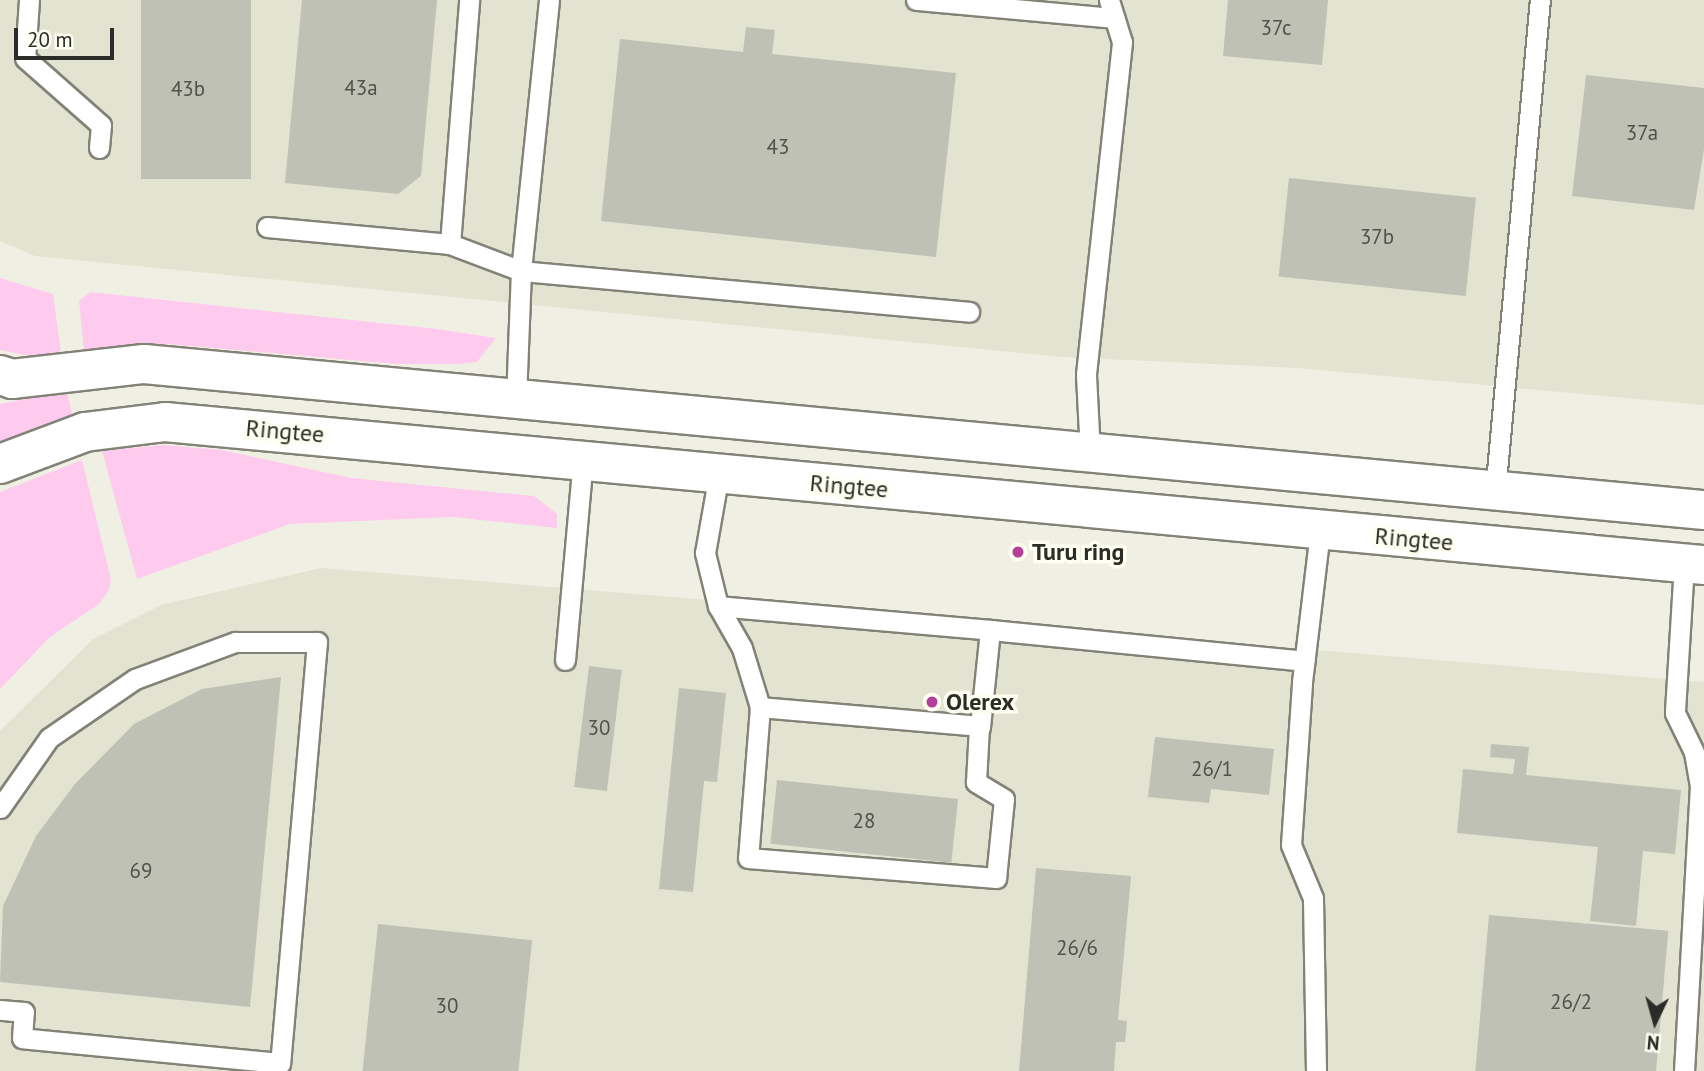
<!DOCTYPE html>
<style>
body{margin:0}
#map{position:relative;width:1704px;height:1071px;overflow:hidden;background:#eff0e3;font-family:"PT Sans",sans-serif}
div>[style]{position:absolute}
.built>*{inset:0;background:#e2e3d0}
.green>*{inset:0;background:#fecbef}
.building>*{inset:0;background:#c0c1b5;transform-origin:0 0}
.roads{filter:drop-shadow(2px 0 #828277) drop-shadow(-2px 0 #828277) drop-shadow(0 2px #828277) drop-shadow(0 -2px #828277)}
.lane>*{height:19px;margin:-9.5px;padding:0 9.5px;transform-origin:9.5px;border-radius:9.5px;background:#fff}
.secondary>*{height:38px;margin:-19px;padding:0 19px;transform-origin:19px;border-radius:19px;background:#fff}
.dots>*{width:19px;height:19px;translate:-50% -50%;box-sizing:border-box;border:4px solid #fdfdf0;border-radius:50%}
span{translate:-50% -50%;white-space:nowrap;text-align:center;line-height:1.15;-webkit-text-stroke:7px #fdfdf0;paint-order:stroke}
.number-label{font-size:21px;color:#50514a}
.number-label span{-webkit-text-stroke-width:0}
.street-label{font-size:24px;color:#2b2c27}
.poi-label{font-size:24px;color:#2b2c27;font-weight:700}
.left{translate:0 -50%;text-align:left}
.north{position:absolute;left:1620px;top:987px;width:70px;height:70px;-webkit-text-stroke:5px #fdfdf0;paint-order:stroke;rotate:185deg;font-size:19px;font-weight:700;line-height:28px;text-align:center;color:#2b2c27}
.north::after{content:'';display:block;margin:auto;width:24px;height:32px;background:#2b2c27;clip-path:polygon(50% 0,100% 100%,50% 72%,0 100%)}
.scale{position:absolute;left:14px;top:28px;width:100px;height:32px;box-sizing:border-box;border:4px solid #2b2c27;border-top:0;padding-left:9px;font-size:21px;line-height:24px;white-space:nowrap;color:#2b2c27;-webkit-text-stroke:5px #fdfdf0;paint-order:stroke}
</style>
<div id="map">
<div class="built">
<div style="clip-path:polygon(0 0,1704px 0,1704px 405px,1297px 368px,1062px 357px,35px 256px,0 241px)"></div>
<div style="clip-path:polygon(321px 568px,1704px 682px,1704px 1071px,0 1071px,0 731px,93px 639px,161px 605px)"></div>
</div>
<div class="green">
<div style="clip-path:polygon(0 278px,53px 294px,61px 353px,35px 357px,0 350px)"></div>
<div style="clip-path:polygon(90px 292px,437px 329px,496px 338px,477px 362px,456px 364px,395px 364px,168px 344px,84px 351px,79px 301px)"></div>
<div style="clip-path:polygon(67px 391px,73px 419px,0 442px,0 404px)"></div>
<div style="clip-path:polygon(163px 445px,221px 450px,351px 478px,534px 496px,557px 514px,557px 528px,453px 517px,290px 524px,137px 579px,102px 451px)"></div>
<div style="clip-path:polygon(82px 460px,111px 579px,109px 590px,99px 604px,50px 637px,0 689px,0 492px)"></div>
</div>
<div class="building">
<div style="left:141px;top:0;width:110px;height:179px"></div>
<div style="clip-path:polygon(302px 0,437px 0,421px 176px,398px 194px,285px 183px)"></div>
<div style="clip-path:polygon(1228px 0,1328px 0,1322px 65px,1223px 56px)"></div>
<div style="clip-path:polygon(746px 27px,775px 30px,772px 54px,956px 73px,936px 257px,601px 221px,620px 39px,743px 52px)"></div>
<div style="clip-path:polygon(1586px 75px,1704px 88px,1704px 149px,1694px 210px,1572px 196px)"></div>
<div style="left:1289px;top:178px;width:188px;height:99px;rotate:6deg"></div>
<div style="left:589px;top:666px;width:33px;height:122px;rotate:7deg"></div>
<div style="clip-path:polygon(281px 677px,250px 1007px,0 982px,3px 906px,36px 836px,75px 784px,134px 724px,202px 689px)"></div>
<div style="clip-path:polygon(679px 688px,726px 693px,717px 782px,704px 781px,693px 892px,659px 889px)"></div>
<div style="clip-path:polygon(1155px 737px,1274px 749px,1269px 795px,1211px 789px,1209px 803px,1148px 797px)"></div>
<div style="clip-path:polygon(1491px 744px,1529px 747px,1526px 775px,1681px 790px,1675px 854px,1643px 851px,1636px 926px,1590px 921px,1598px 847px,1457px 833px,1463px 769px,1513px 774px,1515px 759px,1490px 757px)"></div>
<div style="left:777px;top:780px;width:182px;height:64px;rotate:6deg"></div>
<div style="clip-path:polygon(1036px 868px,1131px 876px,1118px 1020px,1127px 1021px,1125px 1042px,1116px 1042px,1114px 1071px,1019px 1071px)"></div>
<div style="left:1489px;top:915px;width:180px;height:157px;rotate:5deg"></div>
<div style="left:378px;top:924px;width:155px;height:148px;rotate:6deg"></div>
</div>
<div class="roads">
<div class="lane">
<div style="left:29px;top:0;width:58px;rotate:93.9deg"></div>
<div style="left:25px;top:58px;width:101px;rotate:41.4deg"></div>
<div style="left:101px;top:125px;width:23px;rotate:95deg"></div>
<div style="left:916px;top:0;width:199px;rotate:5.2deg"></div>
<div style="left:267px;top:227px;width:184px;rotate:5.3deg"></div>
<div style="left:450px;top:244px;width:76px;rotate:20.8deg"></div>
<div style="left:521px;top:271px;width:450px;rotate:5.2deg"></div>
<div style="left:450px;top:244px;width:245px;rotate:-85.5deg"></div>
<div style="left:516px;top:400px;width:129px;rotate:-87.8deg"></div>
<div style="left:521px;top:271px;width:272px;rotate:-84.1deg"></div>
<div style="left:1090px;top:454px;width:80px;rotate:-92.9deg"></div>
<div style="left:1086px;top:374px;width:334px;rotate:-83.8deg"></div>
<div style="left:1122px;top:42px;width:44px;rotate:-107.2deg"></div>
<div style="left:1495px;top:493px;width:495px;rotate:-84.8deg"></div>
<div style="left:1684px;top:564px;width:149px;rotate:93.5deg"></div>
<div style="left:1675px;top:713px;width:43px;rotate:64deg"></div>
<div style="left:1694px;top:752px;width:34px;rotate:80deg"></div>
<div style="left:1700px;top:785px;width:286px;rotate:93.2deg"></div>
<div style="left:718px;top:606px;width:273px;rotate:5deg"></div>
<div style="left:990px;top:630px;width:97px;rotate:95.9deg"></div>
<div style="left:980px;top:726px;width:221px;rotate:-175.1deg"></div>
<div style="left:760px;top:707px;width:62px;rotate:-107deg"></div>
<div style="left:742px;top:648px;width:48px;rotate:-119.7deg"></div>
<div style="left:718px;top:606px;width:55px;rotate:-103.8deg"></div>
<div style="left:705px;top:553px;width:80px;rotate:-80deg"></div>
<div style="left:990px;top:630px;width:316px;rotate:5.6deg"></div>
<div style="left:565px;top:660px;width:202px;rotate:-84.9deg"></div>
<div style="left:760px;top:707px;width:151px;rotate:94.5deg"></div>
<div style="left:748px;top:858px;width:249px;rotate:4.6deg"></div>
<div style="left:996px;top:878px;width:79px;rotate:-84.2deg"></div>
<div style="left:1004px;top:799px;width:33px;rotate:-149deg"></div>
<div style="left:976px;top:782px;width:56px;rotate:-86.9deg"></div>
<div style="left:0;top:808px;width:85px;rotate:-55deg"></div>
<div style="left:49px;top:738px;width:104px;rotate:-34.5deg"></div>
<div style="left:135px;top:679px;width:107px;rotate:-20.3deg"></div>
<div style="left:235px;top:642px;width:82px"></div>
<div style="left:317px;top:642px;width:423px;rotate:95deg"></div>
<div style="left:280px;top:1063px;width:259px;rotate:-174.5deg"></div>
<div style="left:22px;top:1038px;width:26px;rotate:-86deg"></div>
<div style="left:24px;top:1012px;width:24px;rotate:-175deg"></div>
<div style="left:1316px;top:1071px;width:173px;rotate:-91deg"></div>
<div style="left:1313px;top:898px;width:57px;rotate:-112.5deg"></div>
<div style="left:1291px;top:845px;width:163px;rotate:-86.1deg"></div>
<div style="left:1302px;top:682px;width:153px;rotate:-83.2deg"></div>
</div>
<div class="secondary">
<div style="left:0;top:375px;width:13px;rotate:18deg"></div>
<div style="left:12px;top:379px;width:133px;rotate:-6.5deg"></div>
<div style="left:144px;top:364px;width:1567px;rotate:5.35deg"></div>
<div style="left:0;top:464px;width:91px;rotate:-20.6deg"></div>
<div style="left:85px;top:432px;width:81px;rotate:-7.1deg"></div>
<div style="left:165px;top:422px;width:1546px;rotate:5.31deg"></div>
</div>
</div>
<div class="dots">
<div style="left:1018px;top:552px;background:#b2409a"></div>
<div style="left:932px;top:702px;background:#b2409a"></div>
</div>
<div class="number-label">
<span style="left:1276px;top:28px">37c</span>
<span style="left:361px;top:88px">43a</span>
<span style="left:188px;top:89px">43b</span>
<span style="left:1642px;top:133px">37a</span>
<span style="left:778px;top:147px">43</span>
<span style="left:1377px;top:237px">37b</span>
<span style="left:599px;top:728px">30</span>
<span style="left:1212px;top:769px">26/1</span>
<span style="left:864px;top:821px">28</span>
<span style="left:141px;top:871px">69</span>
<span style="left:1077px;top:948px">26/6</span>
<span style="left:1571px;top:1002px">26/2</span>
<span style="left:447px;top:1006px">30</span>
</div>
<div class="street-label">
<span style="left:285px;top:431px;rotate:5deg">Ringtee</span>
<span style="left:849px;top:486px;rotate:5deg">Ringtee</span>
<span style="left:1414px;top:539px;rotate:5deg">Ringtee</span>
</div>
<div class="poi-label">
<span class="left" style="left:1032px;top:552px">Turu ring</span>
<span class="left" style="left:946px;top:702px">Olerex</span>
</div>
<div class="north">N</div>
<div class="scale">20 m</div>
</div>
